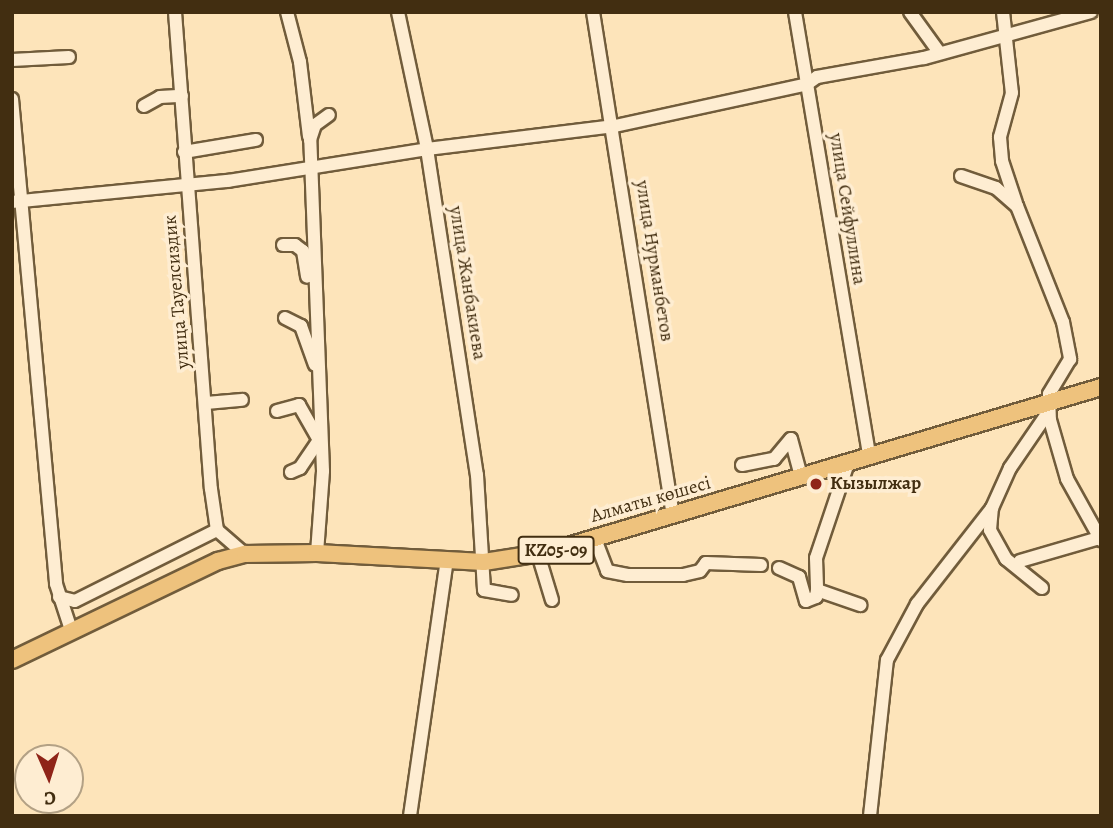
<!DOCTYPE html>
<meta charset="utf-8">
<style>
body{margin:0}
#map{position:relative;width:1113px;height:828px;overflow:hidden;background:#fde4ba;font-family:Alegreya,serif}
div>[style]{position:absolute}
.roads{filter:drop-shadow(2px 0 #715c3b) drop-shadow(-2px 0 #715c3b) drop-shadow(0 2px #715c3b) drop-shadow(0 -2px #715c3b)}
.minor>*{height:12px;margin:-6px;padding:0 6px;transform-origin:6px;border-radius:6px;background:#feedd2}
.major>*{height:16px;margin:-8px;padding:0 8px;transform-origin:8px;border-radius:8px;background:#eec27d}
.dots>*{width:19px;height:19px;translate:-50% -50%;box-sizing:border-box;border:4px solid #feedd2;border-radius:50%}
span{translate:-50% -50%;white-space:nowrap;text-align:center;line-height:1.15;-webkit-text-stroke:7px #feedd2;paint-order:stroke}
.shield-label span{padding:2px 5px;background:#feedd2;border:2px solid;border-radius:5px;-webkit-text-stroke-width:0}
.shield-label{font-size:18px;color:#422e11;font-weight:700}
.street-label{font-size:19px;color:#422e11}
.poi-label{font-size:19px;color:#422e11;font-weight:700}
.left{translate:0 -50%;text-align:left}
.frame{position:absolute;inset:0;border:14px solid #422e11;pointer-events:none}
.north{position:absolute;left:14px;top:744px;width:70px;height:70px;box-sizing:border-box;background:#feedd2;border:2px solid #b3a185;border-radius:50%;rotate:177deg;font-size:19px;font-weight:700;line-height:28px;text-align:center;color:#422e11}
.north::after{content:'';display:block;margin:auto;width:24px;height:32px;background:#8f2418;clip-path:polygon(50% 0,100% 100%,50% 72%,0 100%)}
</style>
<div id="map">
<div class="roads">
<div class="minor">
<div style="left:175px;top:12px;width:478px;rotate:85.7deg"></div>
<div style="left:211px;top:489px;width:41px;rotate:81.7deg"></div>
<div style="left:217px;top:530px;width:37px;rotate:41deg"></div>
<div style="left:287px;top:12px;width:52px;rotate:75.4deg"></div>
<div style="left:300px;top:62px;width:75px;rotate:83.1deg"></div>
<div style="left:398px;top:12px;width:140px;rotate:78deg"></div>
<div style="left:427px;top:149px;width:330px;rotate:81.3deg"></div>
<div style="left:477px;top:475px;width:115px;rotate:86.5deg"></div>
<div style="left:484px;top:590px;width:28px;rotate:10deg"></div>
<div style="left:593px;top:12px;width:510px;rotate:80.98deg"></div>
<div style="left:795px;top:12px;width:450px;rotate:80.5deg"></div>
<div style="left:910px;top:12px;width:49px;rotate:54.1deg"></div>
<div style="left:1003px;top:12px;width:81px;rotate:83.7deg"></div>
<div style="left:1012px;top:93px;width:46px;rotate:105.3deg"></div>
<div style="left:1000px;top:137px;width:24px;rotate:85deg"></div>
<div style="left:1002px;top:161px;width:44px;rotate:71.6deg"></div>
<div style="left:12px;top:60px;width:57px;rotate:-3deg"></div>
<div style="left:12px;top:99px;width:487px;rotate:84.8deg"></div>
<div style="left:56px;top:584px;width:48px;rotate:71.9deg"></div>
<div style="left:144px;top:106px;width:18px;rotate:-29deg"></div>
<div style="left:160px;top:97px;width:22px;rotate:-3deg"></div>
<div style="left:184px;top:152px;width:73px;rotate:-9.5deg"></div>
<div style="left:961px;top:176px;width:37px;rotate:19deg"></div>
<div style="left:996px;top:188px;width:28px;rotate:41deg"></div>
<div style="left:1017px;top:206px;width:125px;rotate:68.4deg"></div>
<div style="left:1063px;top:322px;width:38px;rotate:79deg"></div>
<div style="left:1070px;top:359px;width:41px;rotate:121deg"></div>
<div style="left:1049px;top:394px;width:26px;rotate:88deg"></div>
<div style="left:1050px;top:420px;width:61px;rotate:73.9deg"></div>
<div style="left:1067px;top:479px;width:70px;rotate:60.9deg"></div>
<div style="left:12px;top:202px;width:217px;rotate:-5.6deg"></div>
<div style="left:228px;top:181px;width:202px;rotate:-9.1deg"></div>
<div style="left:427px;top:149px;width:189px;rotate:-7deg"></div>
<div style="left:615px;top:126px;width:197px;rotate:-12.3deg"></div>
<div style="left:807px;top:84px;width:12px;rotate:-35deg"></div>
<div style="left:817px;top:77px;width:109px;rotate:-10.1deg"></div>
<div style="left:924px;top:58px;width:173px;rotate:-15.4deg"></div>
<div style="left:283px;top:245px;width:12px"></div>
<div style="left:295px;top:245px;width:10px;rotate:37deg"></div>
<div style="left:303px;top:251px;width:26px;rotate:81deg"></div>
<div style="left:285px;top:318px;width:18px;rotate:27deg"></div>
<div style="left:301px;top:326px;width:41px;rotate:70.3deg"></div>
<div style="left:206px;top:403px;width:36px;rotate:-5deg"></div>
<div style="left:277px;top:411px;width:23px;rotate:-15deg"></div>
<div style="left:299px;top:405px;width:40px;rotate:60.3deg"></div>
<div style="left:319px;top:440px;width:34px;rotate:124deg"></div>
<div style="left:300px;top:468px;width:10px;rotate:156deg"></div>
<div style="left:848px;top:463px;width:100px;rotate:108.6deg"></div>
<div style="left:816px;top:558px;width:32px;rotate:88deg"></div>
<div style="left:817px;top:590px;width:46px;rotate:19.2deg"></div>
<div style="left:742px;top:465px;width:33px;rotate:-11deg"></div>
<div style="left:774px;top:459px;width:26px;rotate:-50deg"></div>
<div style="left:791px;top:439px;width:39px;rotate:75deg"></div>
<div style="left:595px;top:539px;width:34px;rotate:69deg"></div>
<div style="left:607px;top:571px;width:21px;rotate:11deg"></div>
<div style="left:628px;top:575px;width:55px"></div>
<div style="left:683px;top:575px;width:17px;rotate:-13deg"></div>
<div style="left:700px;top:571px;width:10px;rotate:-53deg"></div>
<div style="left:706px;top:563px;width:55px;rotate:2.1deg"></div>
<div style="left:317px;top:553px;width:82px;rotate:-85.8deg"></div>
<div style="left:323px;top:471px;width:331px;rotate:-92.2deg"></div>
<div style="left:310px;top:140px;width:16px;rotate:-72deg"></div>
<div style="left:315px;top:125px;width:17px;rotate:-36deg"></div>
<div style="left:538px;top:554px;width:48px;rotate:73.1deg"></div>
<div style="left:1020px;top:561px;width:82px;rotate:-16.2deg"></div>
<div style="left:779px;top:568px;width:22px;rotate:24deg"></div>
<div style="left:799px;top:577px;width:25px;rotate:74deg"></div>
<div style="left:806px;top:601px;width:11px;rotate:-22deg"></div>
<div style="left:816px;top:597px;width:7px;rotate:-82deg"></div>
<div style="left:1042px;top:588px;width:46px;rotate:-141.1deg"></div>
<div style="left:1006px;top:559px;width:33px;rotate:-119deg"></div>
<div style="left:990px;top:530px;width:22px;rotate:-85deg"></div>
<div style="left:992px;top:508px;width:44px;rotate:-65.8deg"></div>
<div style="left:1010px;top:468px;width:69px;rotate:-55.6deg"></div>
<div style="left:59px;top:597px;width:16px;rotate:14deg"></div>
<div style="left:75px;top:601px;width:159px;rotate:-26.6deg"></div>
<div style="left:410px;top:816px;width:259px;rotate:-81.8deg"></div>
<div style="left:870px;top:816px;width:157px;rotate:-83.8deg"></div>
<div style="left:887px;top:660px;width:64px;rotate:-61.8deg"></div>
<div style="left:917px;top:604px;width:122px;rotate:-52deg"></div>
</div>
<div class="major">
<div style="left:12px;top:660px;width:229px;rotate:-25.7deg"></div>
<div style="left:218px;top:561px;width:28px;rotate:-15deg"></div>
<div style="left:245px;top:554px;width:72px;rotate:-0.8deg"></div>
<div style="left:317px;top:553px;width:167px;rotate:3.1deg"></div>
<div style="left:484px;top:562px;width:65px;rotate:-8.9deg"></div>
<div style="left:548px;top:552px;width:577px;rotate:-16.61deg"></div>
</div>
</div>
<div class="dots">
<div style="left:816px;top:484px;background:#8f2418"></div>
</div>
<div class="shield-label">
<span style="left:556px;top:550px">KZ05-09</span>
</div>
<div class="street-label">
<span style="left:847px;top:209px;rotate:81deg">улица Сейфуллина</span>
<span style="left:654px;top:261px;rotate:81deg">улица Нурманбетов</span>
<span style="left:467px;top:283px;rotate:81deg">улица Жанбакиева</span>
<span style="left:177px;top:292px;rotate:-95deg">улица Тауелсиздик</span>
<span style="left:651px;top:500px;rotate:-16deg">Алматы көшесі</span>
</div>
<div class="poi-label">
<span class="left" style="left:830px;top:484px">Кызылжар</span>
</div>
<div class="frame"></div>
<div class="north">С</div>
</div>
